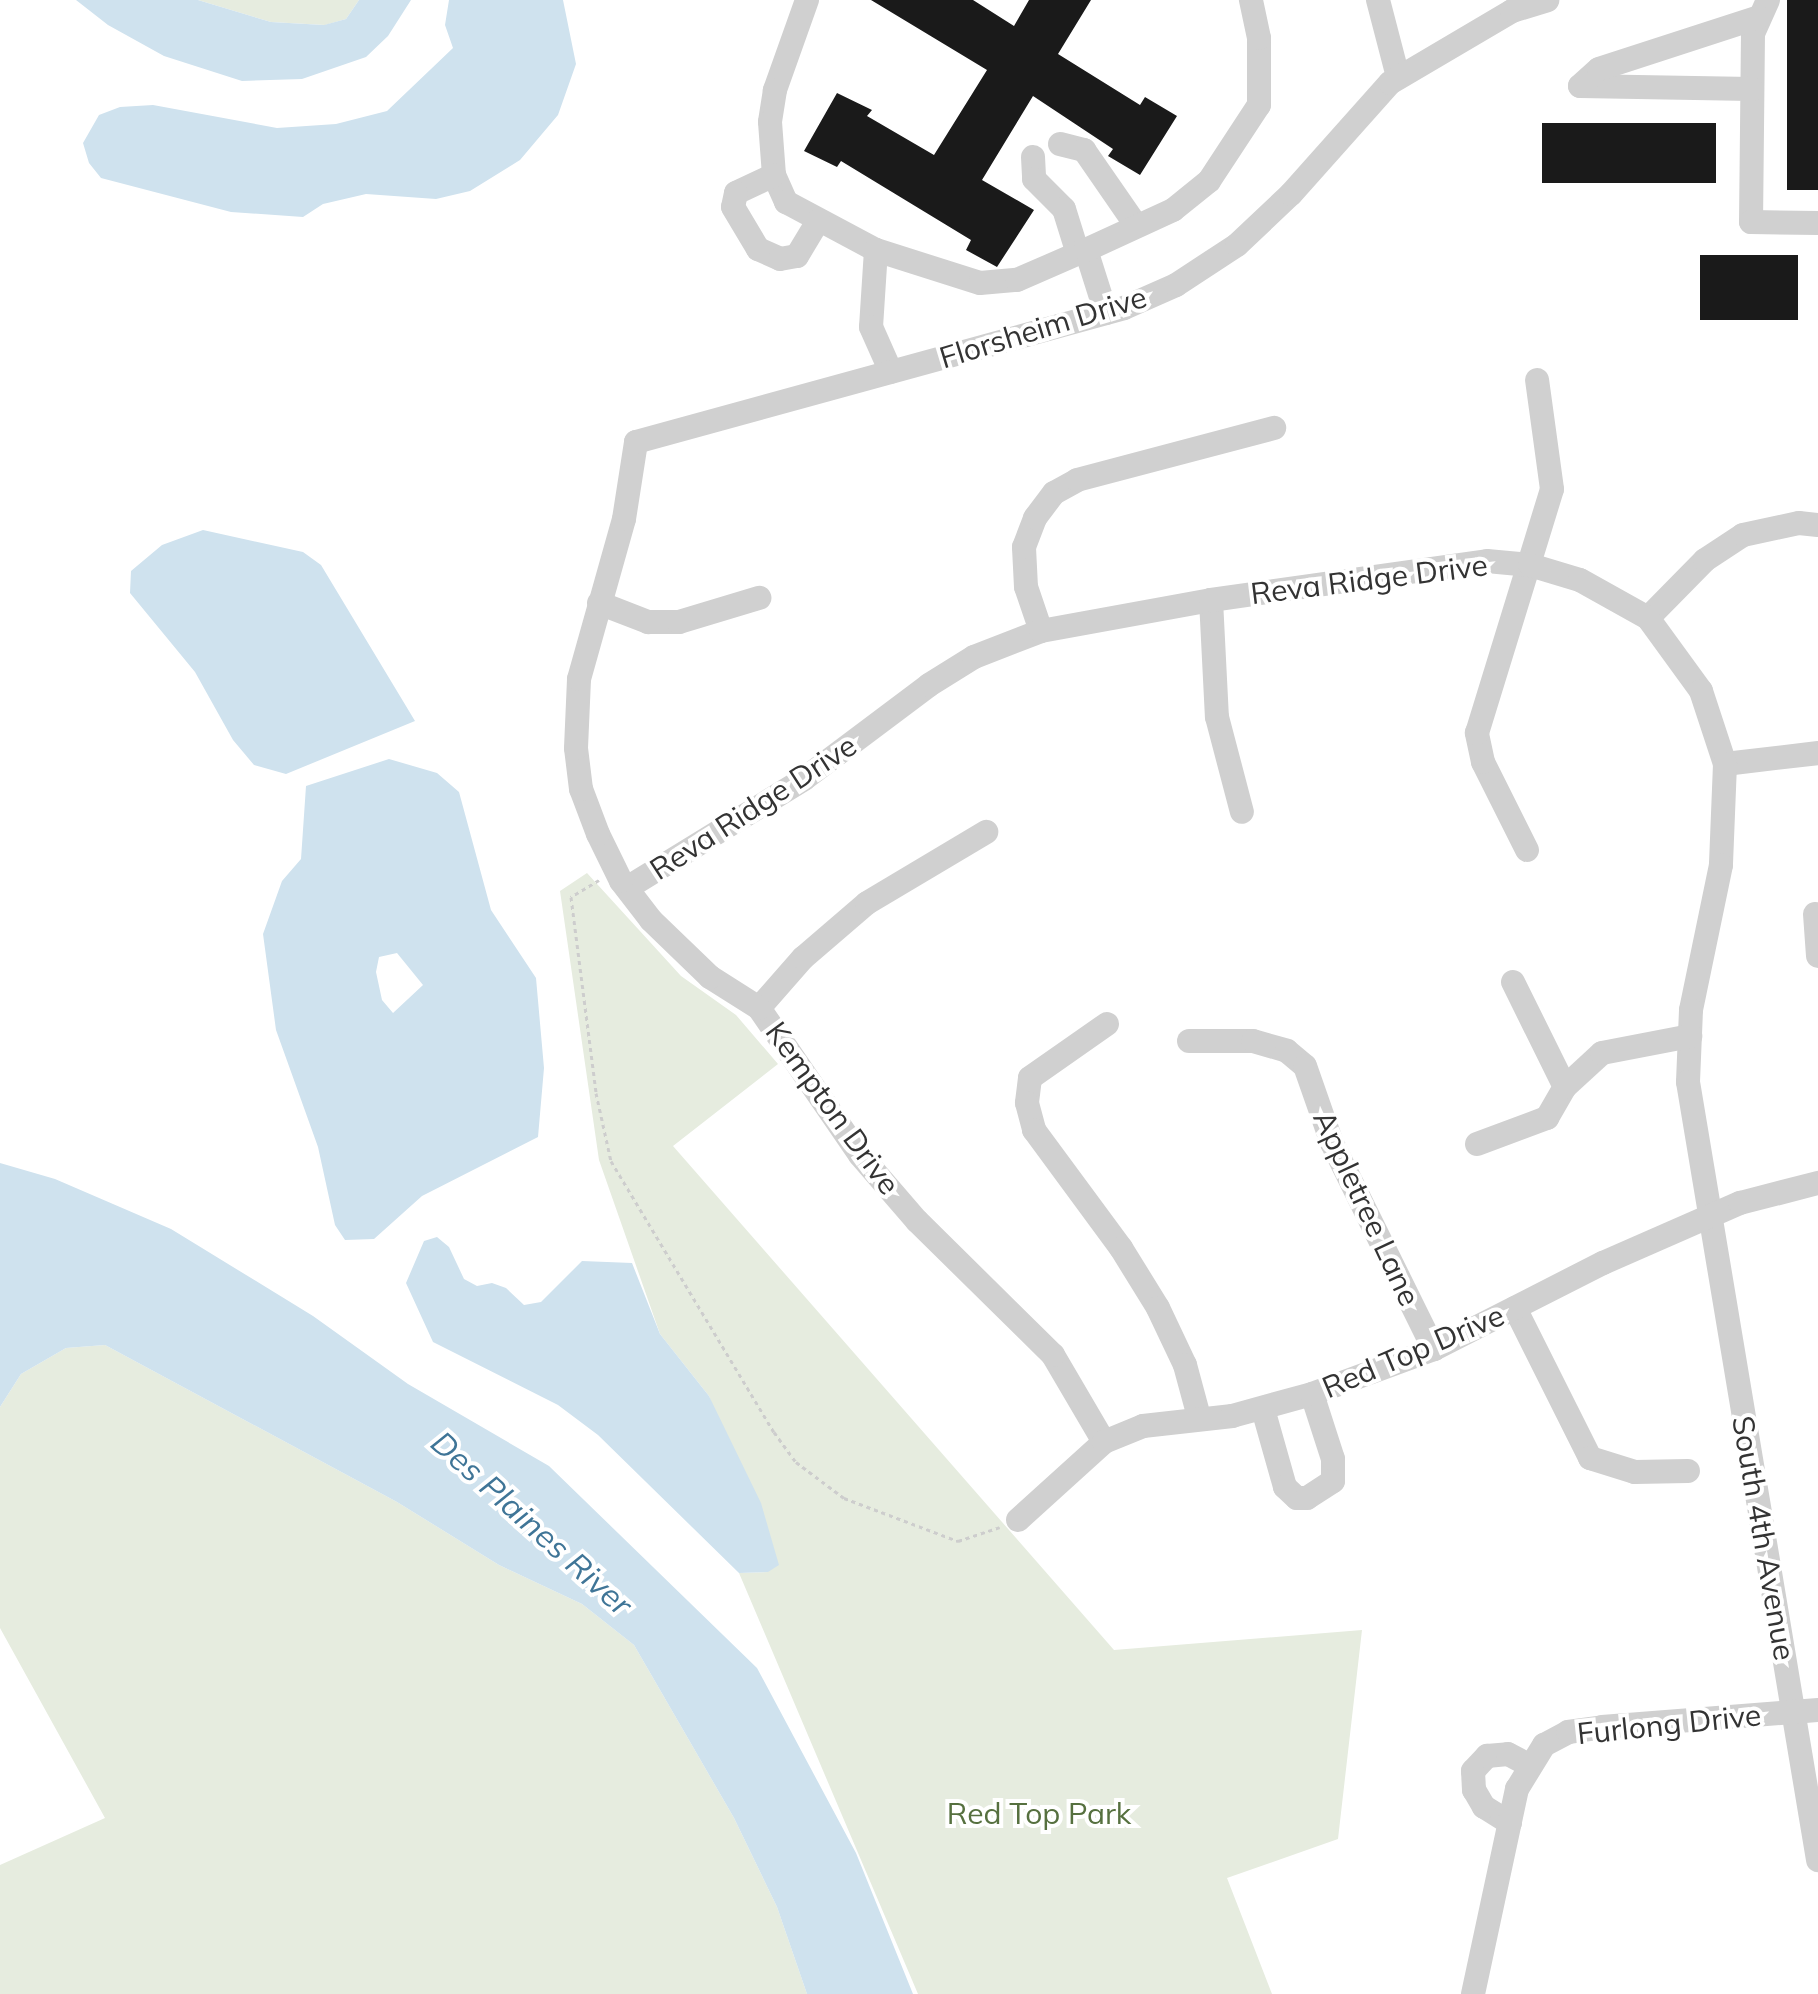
<!DOCTYPE html>
<style>
body{margin:0}
#map{position:relative;width:1818px;height:1994px;overflow:hidden;background:#fff;font-family:Mulish,sans-serif}
div>[style]{position:absolute}
.green>*{inset:0;background:#e6ecdf}
.water>*{inset:0;background:#cfe2ee}
.building>*{inset:0;background:#1a1a1a;transform-origin:0 0}
.path>*{height:3px;margin-top:-1.5px;transform-origin:0;background:repeating-linear-gradient(90deg,#cdcdcd 0 4px,transparent 0 8px)}
.minor>*{height:24px;margin:-12px;padding:0 12px;transform-origin:12px;border-radius:12px;background:#d0d0d0}
span{translate:-50% -50%;white-space:nowrap;text-align:center;line-height:1.15;-webkit-text-stroke:8px #fff;paint-order:stroke}
.street-label{font-size:30px;color:#333}
.park-label{font-size:30px;color:#56703f}
.water-label{font-size:32px;color:#3f7597;font-style:italic}
</style>
<div id="map">
<div class="green">
<div style="clip-path:polygon(198px 0,359px 0,346px 19px,325px 25px,271px 22px)"></div>
<div style="clip-path:polygon(587px 873px,681px 976px,736px 1015px,778px 1064px,673px 1146px,1114px 1650px,1362px 1630px,1338px 1839px,1227px 1878px,1272px 1994px,918px 1994px,739px 1573px,768px 1572px,709px 1396px,660px 1334px,599px 1160px,560px 891px)"></div>
<div style="clip-path:polygon(105px 1345px,397px 1502px,499px 1565px,582px 1604px,634px 1645px,734px 1818px,777px 1907px,807px 1994px,0 1994px,0 1865px,105px 1818px,0 1628px,0 1407px,21px 1374px,66px 1348px)"></div>
</div>
<div class="water">
<div style="clip-path:polygon(76px 0,198px 0,271px 22px,324px 25px,346px 19px,359px 0,411px 0,388px 36px,366px 57px,302px 79px,242px 81px,164px 56px,108px 25px)"></div>
<div style="clip-path:polygon(449px 0,563px 0,576px 64px,558px 115px,520px 160px,470px 191px,436px 199px,366px 194px,323px 204px,303px 217px,231px 212px,101px 178px,89px 163px,83px 143px,99px 115px,120px 107px,153px 105px,277px 128px,336px 124px,387px 111px,453px 48px,445px 25px)"></div>
<div style="clip-path:polygon(203px 530px,303px 552px,321px 565px,415px 721px,286px 774px,254px 765px,233px 740px,195px 672px,130px 593px,131px 571px,162px 545px)"></div>
<div style="clip-path:polygon(evenodd,389px 759px,437px 773px,459px 792px,491px 910px,536px 978px,544px 1068px,538px 1137px,422px 1196px,374px 1239px,345px 1240px,335px 1225px,318px 1147px,276px 1030px,263px 934px,282px 881px,301px 859px,306px 786px,389px 759px,397px 953px,423px 985px,393px 1013px,382px 1000px,376px 972px,379px 957px,397px 953px)"></div>
<div style="clip-path:polygon(0 1163px,55px 1179px,171px 1229px,313px 1316px,408px 1384px,549px 1466px,757px 1668px,856px 1853px,913px 1994px,807px 1994px,777px 1907px,734px 1818px,634px 1645px,582px 1604px,499px 1565px,397px 1502px,105px 1345px,66px 1348px,21px 1374px,0 1407px)"></div>
<div style="clip-path:polygon(437px 1237px,449px 1247px,464px 1279px,477px 1286px,492px 1283px,506px 1288px,524px 1305px,541px 1302px,582px 1261px,632px 1263px,660px 1334px,709px 1396px,761px 1503px,779px 1565px,768px 1572px,739px 1573px,598px 1435px,558px 1405px,433px 1342px,406px 1283px,424px 1241px)"></div>
</div>
<div class="building">
<div style="clip-path:polygon(871px 0,973px 0,1014px 26px,1029px 0,1091px 0,1058px 54px,1140px 105px,1145px 97px,1177px 116px,1140px 175px,1108px 156px,1113px 149px,1033px 96px,982px 180px,1034px 210px,997px 267px,966px 250px,971px 240px,841px 161px,837px 167px,804px 151px,837px 93px,872px 110px,867px 116px,934px 155px,987px 70px)"></div>
<div style="left:1787px;top:0;width:31px;height:190px"></div>
<div style="left:1716px;top:123px;width:60px;height:174px;rotate:90deg"></div>
<div style="left:1798px;top:255px;width:65px;height:98px;rotate:90deg"></div>
</div>
<div class="path">
<div style="left:599px;top:880px;width:33px;rotate:149deg"></div>
<div style="left:571px;top:897px;width:198px;rotate:82.7deg"></div>
<div style="left:596px;top:1093px;width:70px;rotate:77.6deg"></div>
<div style="left:611px;top:1161px;width:316px;rotate:59deg"></div>
<div style="left:774px;top:1432px;width:37px;rotate:54deg"></div>
<div style="left:796px;top:1462px;width:60px;rotate:36.9deg"></div>
<div style="left:844px;top:1498px;width:122px;rotate:20.7deg"></div>
<div style="left:958px;top:1541px;width:44px;rotate:-18.4deg"></div>
</div>
<div class="minor">
<div style="left:807px;top:0;width:96px;rotate:109.6deg"></div>
<div style="left:775px;top:90px;width:32px;rotate:99deg"></div>
<div style="left:770px;top:122px;width:53px;rotate:85.7deg"></div>
<div style="left:774px;top:175px;width:30px;rotate:66deg"></div>
<div style="left:786px;top:202px;width:102px;rotate:28.1deg"></div>
<div style="left:876px;top:250px;width:77px;rotate:93.7deg"></div>
<div style="left:871px;top:327px;width:49px;rotate:66deg"></div>
<div style="left:1378px;top:0;width:80px;rotate:75.4deg"></div>
<div style="left:1768px;top:0;width:36px;rotate:114deg"></div>
<div style="left:1753px;top:33px;width:189px;rotate:90.6deg"></div>
<div style="left:1751px;top:222px;width:67px;rotate:0.9deg"></div>
<div style="left:1752px;top:89px;width:172px;rotate:-179deg"></div>
<div style="left:1580px;top:86px;width:25px;rotate:-42deg"></div>
<div style="left:1599px;top:69px;width:168px;rotate:-18deg"></div>
<div style="left:1060px;top:144px;width:25px;rotate:14deg"></div>
<div style="left:1084px;top:150px;width:91px;rotate:55.3deg"></div>
<div style="left:1033px;top:157px;width:22px;rotate:87deg"></div>
<div style="left:1034px;top:179px;width:42px;rotate:45deg"></div>
<div style="left:1064px;top:209px;width:47px;rotate:72.7deg"></div>
<div style="left:774px;top:175px;width:42px;rotate:154.7deg"></div>
<div style="left:736px;top:193px;width:14px;rotate:102deg"></div>
<div style="left:733px;top:207px;width:49px;rotate:59.2deg"></div>
<div style="left:758px;top:249px;width:24px;rotate:24deg"></div>
<div style="left:780px;top:259px;width:17px;rotate:-10deg"></div>
<div style="left:797px;top:256px;width:41px;rotate:-59deg"></div>
<div style="left:876px;top:250px;width:109px;rotate:17.6deg"></div>
<div style="left:980px;top:283px;width:37px;rotate:-5deg"></div>
<div style="left:1017px;top:280px;width:75px;rotate:-23.5deg"></div>
<div style="left:1106px;top:313px;width:66px;rotate:-107.6deg"></div>
<div style="left:1086px;top:250px;width:96px;rotate:-24.7deg"></div>
<div style="left:1173px;top:210px;width:46px;rotate:-38.9deg"></div>
<div style="left:1209px;top:181px;width:91px;rotate:-56.7deg"></div>
<div style="left:1259px;top:105px;width:67px;rotate:-90deg"></div>
<div style="left:1259px;top:38px;width:39px;rotate:-102deg"></div>
<div style="left:1211px;top:600px;width:117px;rotate:87.1deg"></div>
<div style="left:1217px;top:717px;width:98px;rotate:75.3deg"></div>
<div style="left:599px;top:603px;width:53px;rotate:21.2deg"></div>
<div style="left:648px;top:622px;width:31px"></div>
<div style="left:679px;top:622px;width:84px;rotate:-16.7deg"></div>
<div style="left:1648px;top:618px;width:81px;rotate:-45.5deg"></div>
<div style="left:1705px;top:560px;width:45px;rotate:-33.3deg"></div>
<div style="left:1743px;top:535px;width:57px;rotate:-12.1deg"></div>
<div style="left:1799px;top:523px;width:19px;rotate:6deg"></div>
<div style="left:1041px;top:631px;width:46px;rotate:-108.8deg"></div>
<div style="left:1026px;top:587px;width:40px;rotate:-92.9deg"></div>
<div style="left:1024px;top:547px;width:31px;rotate:-69deg"></div>
<div style="left:1035px;top:518px;width:31px;rotate:-53deg"></div>
<div style="left:1054px;top:493px;width:26px;rotate:-29deg"></div>
<div style="left:1077px;top:480px;width:204px;rotate:-14.8deg"></div>
<div style="left:1725px;top:764px;width:94px;rotate:-6.7deg"></div>
<div style="left:1527px;top:850px;width:98px;rotate:-116.6deg"></div>
<div style="left:1483px;top:762px;width:30px;rotate:-102deg"></div>
<div style="left:1477px;top:733px;width:255px;rotate:-72.9deg"></div>
<div style="left:1552px;top:489px;width:110px;rotate:-97.8deg"></div>
<div style="left:627px;top:888px;width:208px;rotate:-31.6deg"></div>
<div style="left:804px;top:779px;width:156px;rotate:-36.9deg"></div>
<div style="left:929px;top:685px;width:53px;rotate:-31.9deg"></div>
<div style="left:974px;top:657px;width:72px;rotate:-21.2deg"></div>
<div style="left:1041px;top:631px;width:173px;rotate:-10.3deg"></div>
<div style="left:1211px;top:600px;width:279px;rotate:-8deg"></div>
<div style="left:1487px;top:561px;width:43px;rotate:5.3deg"></div>
<div style="left:1530px;top:565px;width:52px;rotate:16.7deg"></div>
<div style="left:1580px;top:580px;width:78px;rotate:29.2deg"></div>
<div style="left:1648px;top:618px;width:90px;rotate:54deg"></div>
<div style="left:1701px;top:691px;width:77px;rotate:71.8deg"></div>
<div style="left:1725px;top:764px;width:101px;rotate:92.3deg"></div>
<div style="left:1721px;top:865px;width:148px;rotate:101.7deg"></div>
<div style="left:1691px;top:1010px;width:72px;rotate:92.4deg"></div>
<div style="left:1688px;top:1082px;width:789px;rotate:80.51deg"></div>
<div style="left:1815px;top:914px;width:42px;rotate:85.9deg"></div>
<div style="left:1513px;top:982px;width:117px;rotate:63.7deg"></div>
<div style="left:759px;top:1008px;width:67px;rotate:-48.7deg"></div>
<div style="left:803px;top:958px;width:84px;rotate:-40.7deg"></div>
<div style="left:867px;top:903px;width:139px;rotate:-30.8deg"></div>
<div style="left:1107px;top:1024px;width:94px;rotate:145deg"></div>
<div style="left:1030px;top:1078px;width:25px;rotate:97deg"></div>
<div style="left:1027px;top:1103px;width:28px;rotate:75deg"></div>
<div style="left:1034px;top:1130px;width:147px;rotate:53.6deg"></div>
<div style="left:1121px;top:1248px;width:70px;rotate:58.3deg"></div>
<div style="left:1158px;top:1308px;width:63px;rotate:64.7deg"></div>
<div style="left:1185px;top:1365px;width:54px;rotate:74.9deg"></div>
<div style="left:1189px;top:1041px;width:64px"></div>
<div style="left:1253px;top:1041px;width:35px;rotate:16deg"></div>
<div style="left:1287px;top:1051px;width:23px;rotate:40deg"></div>
<div style="left:1305px;top:1066px;width:82px;rotate:70.7deg"></div>
<div style="left:1332px;top:1143px;width:230px;rotate:63.7deg"></div>
<div style="left:1477px;top:1144px;width:75px;rotate:-20.4deg"></div>
<div style="left:1547px;top:1118px;width:36px;rotate:-60deg"></div>
<div style="left:1565px;top:1087px;width:50px;rotate:-42.6deg"></div>
<div style="left:1602px;top:1053px;width:90px;rotate:-10.9deg"></div>
<div style="left:1515px;top:1308px;width:168px;rotate:63.4deg"></div>
<div style="left:1590px;top:1458px;width:47px;rotate:17.3deg"></div>
<div style="left:1635px;top:1472px;width:53px;rotate:-1.1deg"></div>
<div style="left:1263px;top:1409px;width:81px;rotate:74.2deg"></div>
<div style="left:1285px;top:1487px;width:16px;rotate:43deg"></div>
<div style="left:1297px;top:1498px;width:10px"></div>
<div style="left:1307px;top:1498px;width:31px;rotate:-33deg"></div>
<div style="left:1333px;top:1481px;width:22px;rotate:-90deg"></div>
<div style="left:1333px;top:1459px;width:68px;rotate:-107.9deg"></div>
<div style="left:1104px;top:1442px;width:101px;rotate:-120.4deg"></div>
<div style="left:1053px;top:1355px;width:191px;rotate:-135.4deg"></div>
<div style="left:917px;top:1221px;width:87px;rotate:-130.8deg"></div>
<div style="left:860px;top:1155px;width:178px;rotate:-124.5deg"></div>
<div style="left:759px;top:1008px;width:58px;rotate:-147.7deg"></div>
<div style="left:710px;top:977px;width:82px;rotate:-136deg"></div>
<div style="left:651px;top:920px;width:49px;rotate:-127.6deg"></div>
<div style="left:621px;top:881px;width:52px;rotate:-116.1deg"></div>
<div style="left:598px;top:834px;width:48px;rotate:-110.7deg"></div>
<div style="left:581px;top:789px;width:41px;rotate:-97deg"></div>
<div style="left:576px;top:748px;width:69px;rotate:-87.5deg"></div>
<div style="left:579px;top:679px;width:166px;rotate:-74.3deg"></div>
<div style="left:624px;top:519px;width:78px;rotate:-81.1deg"></div>
<div style="left:636px;top:442px;width:506px;rotate:-15.35deg"></div>
<div style="left:1124px;top:308px;width:57px;rotate:-23.9deg"></div>
<div style="left:1176px;top:285px;width:73px;rotate:-33.3deg"></div>
<div style="left:1237px;top:245px;width:74px;rotate:-43.4deg"></div>
<div style="left:1291px;top:194px;width:149px;rotate:-48.3deg"></div>
<div style="left:1390px;top:83px;width:142px;rotate:-30.5deg"></div>
<div style="left:1512px;top:11px;width:37px;rotate:-17deg"></div>
<div style="left:1018px;top:1520px;width:116px;rotate:-42.2deg"></div>
<div style="left:1104px;top:1442px;width:42px;rotate:-22.3deg"></div>
<div style="left:1143px;top:1426px;width:90px;rotate:-6.4deg"></div>
<div style="left:1232px;top:1416px;width:83px;rotate:-15.4deg"></div>
<div style="left:1312px;top:1394px;width:130px;rotate:-20.2deg"></div>
<div style="left:1434px;top:1349px;width:190px;rotate:-27deg"></div>
<div style="left:1603px;top:1263px;width:150px;rotate:-23.7deg"></div>
<div style="left:1740px;top:1203px;width:81px;rotate:-14.4deg"></div>
<div style="left:1510px;top:1823px;width:31px;rotate:-148deg"></div>
<div style="left:1484px;top:1807px;width:20px;rotate:-120deg"></div>
<div style="left:1474px;top:1790px;width:19px;rotate:-93deg"></div>
<div style="left:1473px;top:1771px;width:21px;rotate:-47deg"></div>
<div style="left:1487px;top:1756px;width:21px;rotate:-5deg"></div>
<div style="left:1508px;top:1754px;width:24px;rotate:28deg"></div>
<div style="left:1473px;top:1994px;width:210px;rotate:-77.9deg"></div>
<div style="left:1517px;top:1789px;width:52px;rotate:-58.5deg"></div>
<div style="left:1544px;top:1745px;width:27px;rotate:-28deg"></div>
<div style="left:1568px;top:1732px;width:34px;rotate:-8deg"></div>
<div style="left:1602px;top:1727px;width:217px;rotate:-4.5deg"></div>
</div>
<div class="street-label">
<span style="left:1043px;top:327px;rotate:-17deg">Florsheim Drive</span>
<span style="left:1369px;top:579px;rotate:-7deg">Reva Ridge Drive</span>
<span style="left:753px;top:807px;rotate:-33deg">Reva Ridge Drive</span>
<span style="left:833px;top:1108px;rotate:54deg">Kempton Drive</span>
<span style="left:1367px;top:1208px;rotate:65deg">Appletree Lane</span>
<span style="left:1413px;top:1351px;rotate:-23deg">Red Top Drive</span>
<span style="left:1764px;top:1538px;rotate:80deg">South 4th Avenue</span>
<span style="left:1669px;top:1724px;rotate:-6deg">Furlong Drive</span>
</div>
<div class="park-label">
<span style="left:1039px;top:1813px">Red Top Park</span>
</div>
<div class="water-label">
<span style="left:532px;top:1523px;rotate:42deg">Des Plaines River</span>
</div>
</div>
